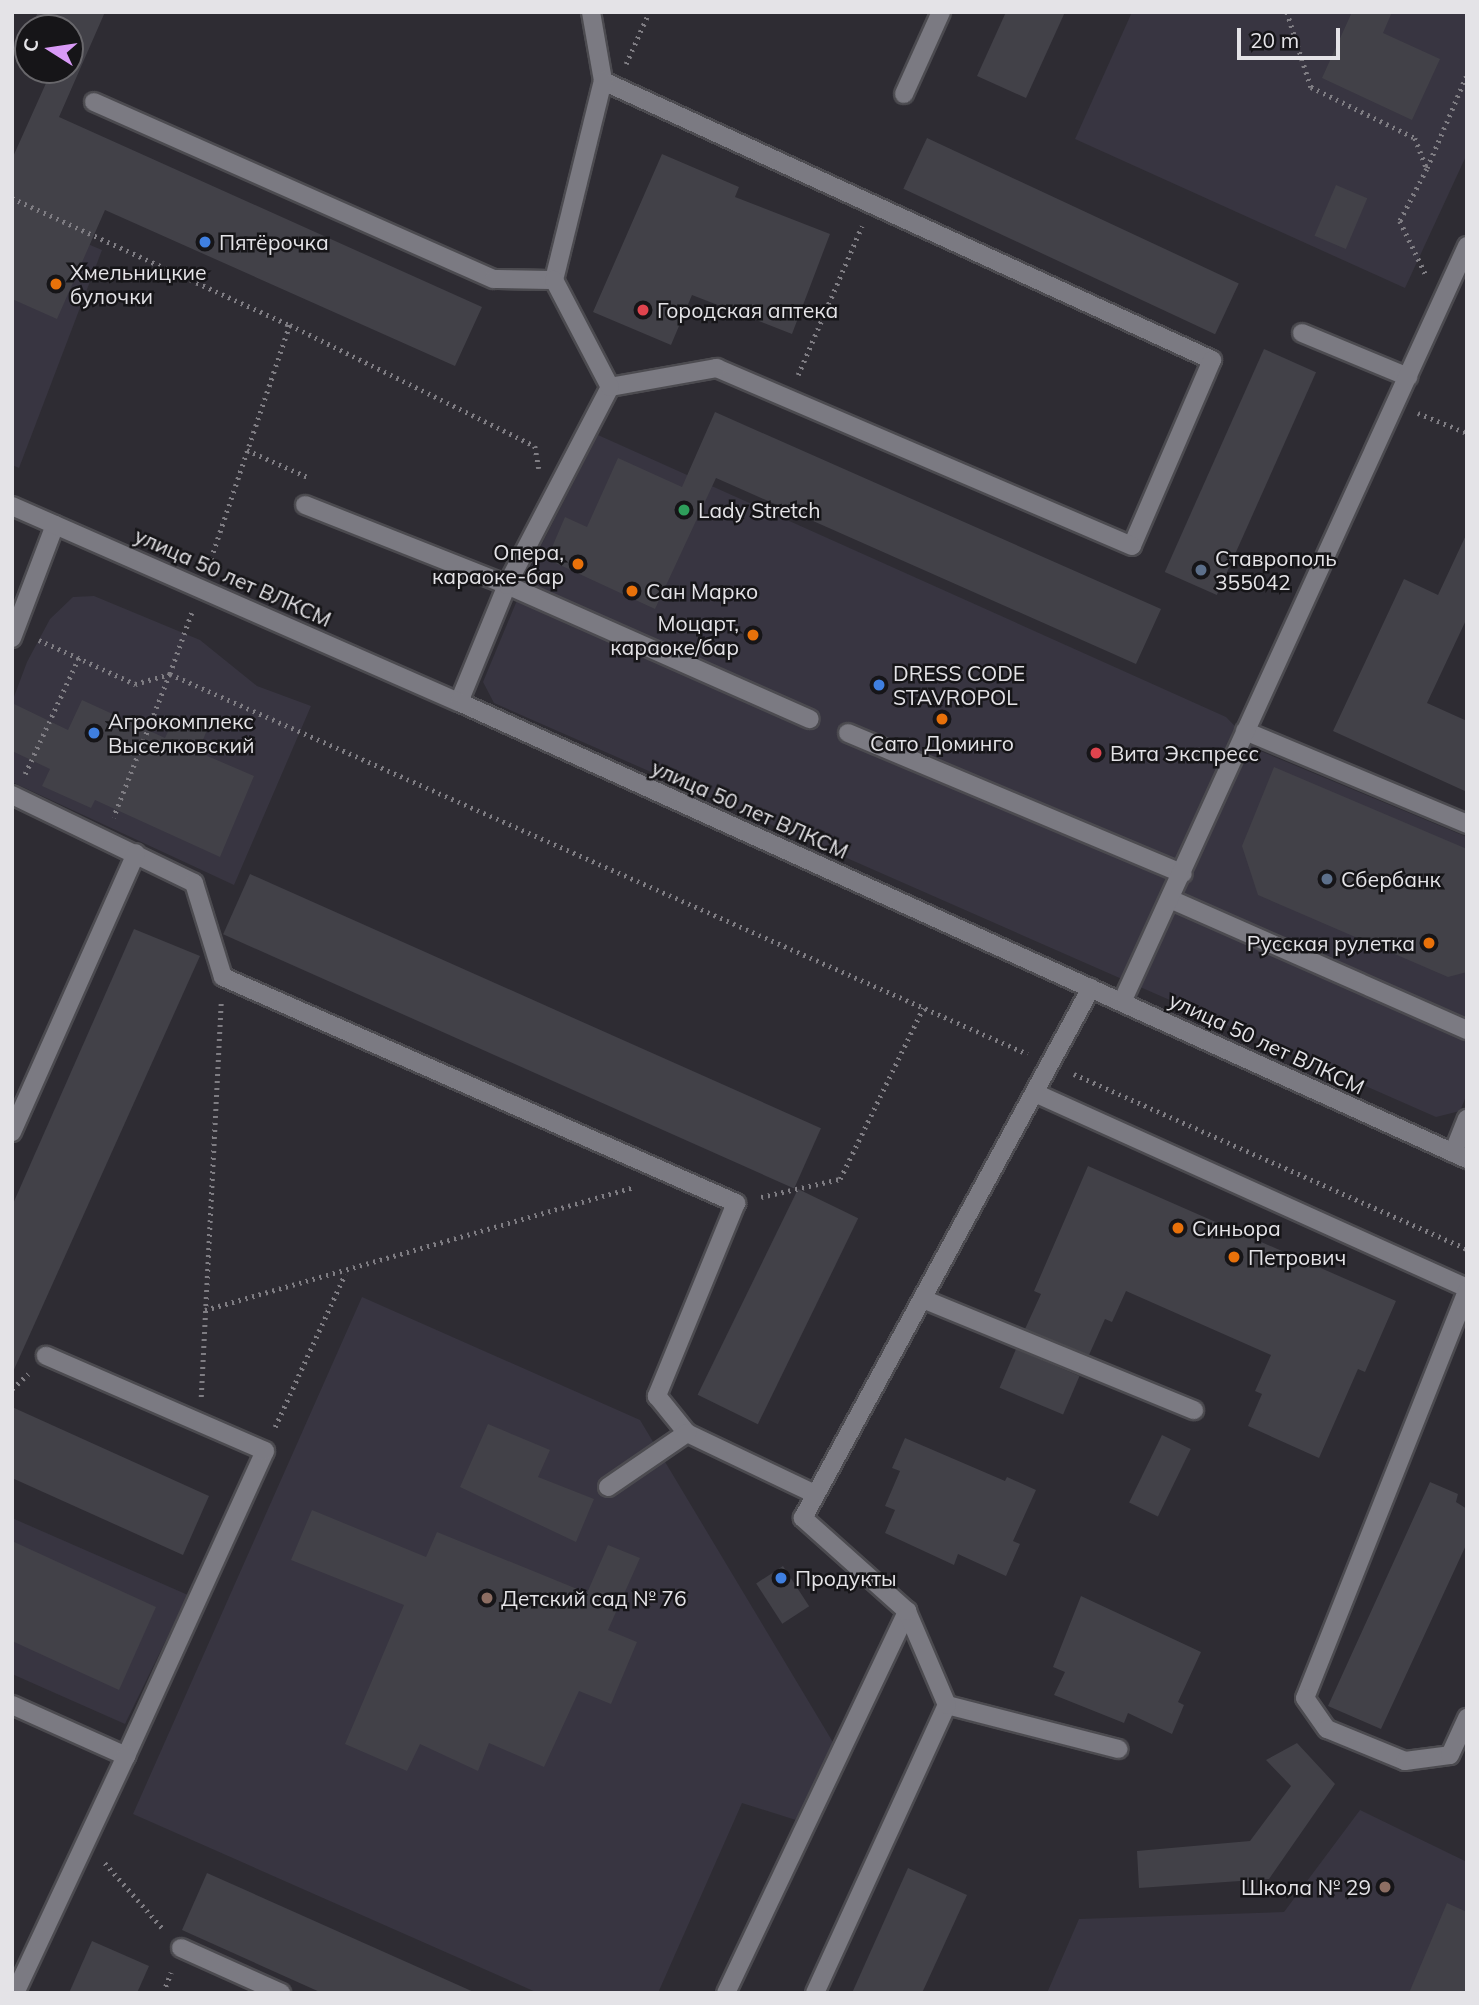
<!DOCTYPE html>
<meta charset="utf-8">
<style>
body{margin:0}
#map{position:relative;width:1479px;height:2005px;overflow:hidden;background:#2e2c33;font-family:Mulish,sans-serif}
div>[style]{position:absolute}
.built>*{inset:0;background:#383541}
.building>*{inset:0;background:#424148;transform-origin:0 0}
.path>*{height:4.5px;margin-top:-2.25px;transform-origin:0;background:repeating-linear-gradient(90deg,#7f7d83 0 2px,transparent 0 7px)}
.roads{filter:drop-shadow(2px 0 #4c4b50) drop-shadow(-2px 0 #4c4b50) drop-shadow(0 2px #4c4b50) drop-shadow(0 -2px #4c4b50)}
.service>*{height:18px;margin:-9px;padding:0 9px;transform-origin:9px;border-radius:9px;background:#7b7a82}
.minor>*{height:18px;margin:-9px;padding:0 9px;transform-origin:9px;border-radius:9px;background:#7b7a82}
.tertiary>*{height:18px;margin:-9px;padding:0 9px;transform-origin:9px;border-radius:9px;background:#7b7a82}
.dots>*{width:19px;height:19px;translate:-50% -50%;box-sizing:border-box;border:4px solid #161518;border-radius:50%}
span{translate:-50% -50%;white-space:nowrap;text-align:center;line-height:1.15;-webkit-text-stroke:5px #161518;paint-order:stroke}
.poi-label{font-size:21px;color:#e4e3e7}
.left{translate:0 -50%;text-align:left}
.right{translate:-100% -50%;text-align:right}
.street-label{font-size:21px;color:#e4e3e7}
.frame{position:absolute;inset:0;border:14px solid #e4e3e7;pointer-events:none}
.north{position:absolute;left:14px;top:14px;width:70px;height:70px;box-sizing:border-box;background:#161518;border:2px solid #68676b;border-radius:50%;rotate:282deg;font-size:19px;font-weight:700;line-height:28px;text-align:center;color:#e4e3e7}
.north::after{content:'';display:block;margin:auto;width:24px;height:32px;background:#d99af7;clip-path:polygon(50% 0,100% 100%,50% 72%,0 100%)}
.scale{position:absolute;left:1237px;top:28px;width:103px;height:32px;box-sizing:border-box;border:4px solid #e4e3e7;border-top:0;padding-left:9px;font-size:21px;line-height:24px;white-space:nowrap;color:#e4e3e7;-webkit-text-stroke:5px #161518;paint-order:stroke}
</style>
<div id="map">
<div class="built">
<div style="clip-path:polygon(1132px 12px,1467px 12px,1467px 154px,1405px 288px,1075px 139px)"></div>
<div style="clip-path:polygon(12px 212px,102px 250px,19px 468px,12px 465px)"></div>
<div style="clip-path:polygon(598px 435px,1226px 717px,1258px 750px,1467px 837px,1467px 1094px,1460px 1111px,1436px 1117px,494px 703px,483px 682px,535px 557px)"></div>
<div style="clip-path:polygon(94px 596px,200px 640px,257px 686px,311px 706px,234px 885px,12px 782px,12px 702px,27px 662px,50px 619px,73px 597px)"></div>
<div style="clip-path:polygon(362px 1297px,640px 1420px,834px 1744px,799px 1821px,742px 1803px,658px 1993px,538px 1993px,133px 1814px)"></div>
<div style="clip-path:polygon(12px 1518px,188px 1595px,125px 1724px,12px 1674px)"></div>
<div style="clip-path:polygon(1360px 1810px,1467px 1862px,1467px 1993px,1047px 1993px,1079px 1919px,1284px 1912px)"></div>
</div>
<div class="building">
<div style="clip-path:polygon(38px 12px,105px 12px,59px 117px,482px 307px,455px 366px,105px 210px,57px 319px,12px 299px,12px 159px,51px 72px,46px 70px,70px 70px,70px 28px,31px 28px)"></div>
<div style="clip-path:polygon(1006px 12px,1065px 12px,1026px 98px,977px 76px)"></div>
<div style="clip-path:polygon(1352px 12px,1392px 12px,1383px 33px,1440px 59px,1412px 120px,1322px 78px)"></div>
<div style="left:927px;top:138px;width:344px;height:56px;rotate:25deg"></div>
<div style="clip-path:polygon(662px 154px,739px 187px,735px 197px,830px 234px,792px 334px,692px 295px,671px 345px,593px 312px)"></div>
<div style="left:1336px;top:185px;width:34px;height:55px;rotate:23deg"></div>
<div style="left:1264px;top:349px;width:57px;height:244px;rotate:24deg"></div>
<div style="clip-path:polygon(715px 412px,1161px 609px,1136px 664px,716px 478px,655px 609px,547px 559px,565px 517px,587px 527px,618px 458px,682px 487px)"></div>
<div style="clip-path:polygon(1467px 533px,1467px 618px,1427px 703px,1467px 721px,1467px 792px,1333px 731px,1404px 579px,1438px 595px)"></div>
<div style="clip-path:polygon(82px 700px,165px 738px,175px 716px,207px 730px,198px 752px,254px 776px,220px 857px,95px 800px,91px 808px,42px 786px,50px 769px,12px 751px,12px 703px,68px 730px)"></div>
<div style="clip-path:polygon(1274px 767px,1467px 849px,1467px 972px,1448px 977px,1258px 895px,1242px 846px)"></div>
<div style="left:250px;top:874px;width:625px;height:66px;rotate:24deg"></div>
<div style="clip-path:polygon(134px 929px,200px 956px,12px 1374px,12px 1206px)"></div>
<div style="clip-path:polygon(1088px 1166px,1396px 1301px,1365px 1372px,1358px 1369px,1319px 1458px,1248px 1426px,1262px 1394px,1255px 1391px,1271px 1355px,1126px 1291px,1112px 1322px,1105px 1319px,1089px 1355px,1025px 1329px,1041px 1294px,1034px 1291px)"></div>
<div style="left:798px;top:1189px;width:67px;height:229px;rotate:26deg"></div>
<div style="left:1016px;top:1349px;width:69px;height:42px;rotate:23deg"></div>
<div style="clip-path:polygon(12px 1407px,209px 1496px,183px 1555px,12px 1478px)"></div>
<div style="clip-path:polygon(488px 1424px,550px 1450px,538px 1477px,594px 1499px,576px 1542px,460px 1487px)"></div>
<div style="left:1162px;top:1435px;width:32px;height:75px;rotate:26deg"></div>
<div style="clip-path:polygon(905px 1438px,1005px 1481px,1007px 1477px,1036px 1490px,1013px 1541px,1020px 1544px,1006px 1576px,958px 1554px,954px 1565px,885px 1533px,895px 1510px,885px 1506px,900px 1471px,892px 1468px)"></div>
<div style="clip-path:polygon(1430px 1482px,1458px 1494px,1456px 1502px,1467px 1509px,1467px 1543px,1381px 1729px,1328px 1706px)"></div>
<div style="clip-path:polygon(312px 1510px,426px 1557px,437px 1532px,587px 1593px,608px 1545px,640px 1558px,608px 1630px,637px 1642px,611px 1704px,579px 1691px,544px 1767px,489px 1743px,478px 1771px,420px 1744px,407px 1771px,345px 1744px,404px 1605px,291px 1560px)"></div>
<div style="clip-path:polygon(12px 1541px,156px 1607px,119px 1690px,12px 1641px)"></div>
<div style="left:783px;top:1566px;width:48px;height:32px;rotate:57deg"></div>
<div style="clip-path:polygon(1081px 1596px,1201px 1652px,1178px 1702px,1184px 1705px,1172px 1734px,1128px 1713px,1124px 1723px,1054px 1695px,1065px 1672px,1053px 1667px)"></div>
<div style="clip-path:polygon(1297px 1743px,1335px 1784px,1269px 1879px,1139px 1888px,1137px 1851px,1250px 1841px,1291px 1786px,1266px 1760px)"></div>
<div style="clip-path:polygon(908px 1868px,967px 1895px,922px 1993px,852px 1993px)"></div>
<div style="clip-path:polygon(207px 1873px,476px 1993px,322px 1993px,182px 1930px)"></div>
<div style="clip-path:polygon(1447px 1903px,1467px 1912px,1467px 1993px,1409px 1993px)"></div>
<div style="clip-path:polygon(92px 1941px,149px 1966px,137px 1993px,69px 1993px)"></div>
</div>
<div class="path">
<div style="left:1287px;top:12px;width:79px;rotate:72.3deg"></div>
<div style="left:1311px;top:87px;width:116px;rotate:26.1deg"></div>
<div style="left:1415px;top:138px;width:33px;rotate:69deg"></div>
<div style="left:1427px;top:169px;width:59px;rotate:117.4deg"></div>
<div style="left:1400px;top:221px;width:60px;rotate:64.3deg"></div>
<div style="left:626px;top:64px;width:57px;rotate:-66.1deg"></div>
<div style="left:1427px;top:168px;width:102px;rotate:-66.9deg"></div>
<div style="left:12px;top:198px;width:306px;rotate:24.6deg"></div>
<div style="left:290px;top:325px;width:253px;rotate:108.6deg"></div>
<div style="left:290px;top:325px;width:273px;rotate:26.3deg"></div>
<div style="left:535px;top:446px;width:23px;rotate:80deg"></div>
<div style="left:798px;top:375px;width:162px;rotate:-66.8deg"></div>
<div style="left:1418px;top:413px;width:53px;rotate:22.2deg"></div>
<div style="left:247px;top:450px;width:69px;rotate:24deg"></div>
<div style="left:192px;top:613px;width:65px;rotate:109.8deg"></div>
<div style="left:170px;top:674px;width:938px;rotate:23.89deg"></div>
<div style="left:39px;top:640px;width:106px;rotate:24.6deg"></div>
<div style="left:135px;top:684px;width:36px;rotate:-16deg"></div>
<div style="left:170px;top:674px;width:154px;rotate:111.4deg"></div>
<div style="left:25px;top:774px;width:129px;rotate:-65.2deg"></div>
<div style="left:1074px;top:1074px;width:430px;rotate:24deg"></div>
<div style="left:761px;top:1197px;width:81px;rotate:-12.8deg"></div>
<div style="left:840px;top:1179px;width:190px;rotate:-64.1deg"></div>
<div style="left:205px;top:1310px;width:447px;rotate:-16deg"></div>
<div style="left:12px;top:1389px;width:22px;rotate:-43deg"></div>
<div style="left:201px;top:1397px;width:394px;rotate:-87.1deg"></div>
<div style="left:275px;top:1427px;width:168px;rotate:-65.4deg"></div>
<div style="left:105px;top:1863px;width:89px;rotate:48.6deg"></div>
<div style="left:163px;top:1993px;width:22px;rotate:-69deg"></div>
</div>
<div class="roads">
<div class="service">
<div style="left:591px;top:12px;width:70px;rotate:80.1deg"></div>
<div style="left:603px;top:81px;width:670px;rotate:24.61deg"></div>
<div style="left:1212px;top:360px;width:202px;rotate:113.3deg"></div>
<div style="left:1132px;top:546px;width:452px;rotate:-156.8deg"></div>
<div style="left:717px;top:368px;width:109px;rotate:169.9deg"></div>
<div style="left:904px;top:94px;width:90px;rotate:-65.7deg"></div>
<div style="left:94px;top:102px;width:437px;rotate:23.9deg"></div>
<div style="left:494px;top:279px;width:60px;rotate:1deg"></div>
<div style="left:554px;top:280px;width:205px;rotate:-76.2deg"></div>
<div style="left:1302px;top:333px;width:115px;rotate:22.5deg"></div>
<div style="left:305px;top:505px;width:217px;rotate:21.6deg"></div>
<div style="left:507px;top:585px;width:331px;rotate:23.9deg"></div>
<div style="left:459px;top:702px;width:126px;rotate:-67.7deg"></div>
<div style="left:507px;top:585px;width:223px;rotate:-62.5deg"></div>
<div style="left:610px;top:387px;width:121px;rotate:-117.6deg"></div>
<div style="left:1245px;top:731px;width:241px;rotate:22.7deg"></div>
<div style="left:848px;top:733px;width:363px;rotate:22.8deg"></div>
<div style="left:12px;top:795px;width:202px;rotate:25.8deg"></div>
<div style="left:194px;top:883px;width:98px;rotate:72.9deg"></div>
<div style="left:223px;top:977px;width:561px;rotate:23.78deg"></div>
<div style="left:736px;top:1203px;width:209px;rotate:112.3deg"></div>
<div style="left:657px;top:1396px;width:48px;rotate:51deg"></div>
<div style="left:687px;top:1433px;width:142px;rotate:25.5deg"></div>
<div style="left:1170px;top:899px;width:325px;rotate:23.8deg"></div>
<div style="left:1122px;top:1002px;width:831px;rotate:-65.47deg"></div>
<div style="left:1035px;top:1093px;width:474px;rotate:24.3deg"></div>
<div style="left:12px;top:1132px;width:305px;rotate:-66deg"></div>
<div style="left:1453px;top:1153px;width:37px;rotate:-68deg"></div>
<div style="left:1467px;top:1291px;width:438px;rotate:111.7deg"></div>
<div style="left:1305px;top:1698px;width:38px;rotate:55deg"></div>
<div style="left:1327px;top:1729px;width:84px;rotate:22.3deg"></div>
<div style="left:1405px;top:1761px;width:45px;rotate:-7.6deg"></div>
<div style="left:1450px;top:1755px;width:41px;rotate:-65.3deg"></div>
<div style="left:923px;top:1299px;width:293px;rotate:22.3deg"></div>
<div style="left:608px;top:1487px;width:96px;rotate:-34.4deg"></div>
<div style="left:12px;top:1705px;width:125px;rotate:24.1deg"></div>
<div style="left:126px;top:1756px;width:335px;rotate:-65.5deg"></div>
<div style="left:265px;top:1451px;width:239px;rotate:-156.5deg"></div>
<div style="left:947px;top:1705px;width:177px;rotate:14.4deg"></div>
<div style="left:181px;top:1948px;width:110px;rotate:24.2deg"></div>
<div style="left:15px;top:1993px;width:262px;rotate:-64.9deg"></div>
<div style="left:726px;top:1993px;width:423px;rotate:-64.6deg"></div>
<div style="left:815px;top:1993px;width:317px;rotate:-65.4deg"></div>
<div style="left:947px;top:1705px;width:102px;rotate:-113.1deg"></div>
<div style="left:907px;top:1611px;width:140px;rotate:-138.2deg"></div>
<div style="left:803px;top:1518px;width:603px;rotate:-61.48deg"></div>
</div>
<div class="minor">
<div style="left:12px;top:638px;width:121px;rotate:-69.2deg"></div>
</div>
<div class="tertiary">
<div style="left:12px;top:506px;width:488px;rotate:23.7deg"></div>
<div style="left:459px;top:702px;width:1107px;rotate:24.39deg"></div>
</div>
</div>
<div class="dots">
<div style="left:205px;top:242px;background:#3f7fe0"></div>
<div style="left:56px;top:284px;background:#e8710a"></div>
<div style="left:643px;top:310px;background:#e0444e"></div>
<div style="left:684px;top:510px;background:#2e9e5b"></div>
<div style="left:578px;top:564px;background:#e8710a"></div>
<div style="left:1201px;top:570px;background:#5c6f8a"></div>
<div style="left:632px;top:591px;background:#e8710a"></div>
<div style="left:753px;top:635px;background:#e8710a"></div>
<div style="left:879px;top:685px;background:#3f7fe0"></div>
<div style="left:942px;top:719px;background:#e8710a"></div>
<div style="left:94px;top:733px;background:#3f7fe0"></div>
<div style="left:1096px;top:753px;background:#e0444e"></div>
<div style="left:1327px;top:879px;background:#5c6f8a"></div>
<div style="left:1429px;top:943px;background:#e8710a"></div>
<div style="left:1178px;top:1228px;background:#e8710a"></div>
<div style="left:1234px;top:1257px;background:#e8710a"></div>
<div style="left:781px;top:1578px;background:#3f7fe0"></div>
<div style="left:487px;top:1598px;background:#8d6e63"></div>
<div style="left:1385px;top:1887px;background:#8d6e63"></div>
</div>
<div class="poi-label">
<span class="left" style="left:219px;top:242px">Пятёрочка</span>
<span class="left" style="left:70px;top:284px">Хмельницкие<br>булочки</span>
<span class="left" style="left:657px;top:310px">Городская аптека</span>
<span class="left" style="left:698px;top:510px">Lady Stretch</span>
<span class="right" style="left:564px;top:564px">Опера,<br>караоке-бар</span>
<span class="left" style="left:1215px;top:570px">Ставрополь<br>355042</span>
<span class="left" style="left:646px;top:591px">Сан Марко</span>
<span class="right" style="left:739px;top:635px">Моцарт,<br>караоке/бар</span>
<span class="left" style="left:893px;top:685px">DRESS CODE<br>STAVROPOL</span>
<span class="left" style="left:108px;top:733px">Агрокомплекс<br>Выселковский</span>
<span style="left:942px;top:743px">Сато Доминго</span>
<span class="left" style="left:1110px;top:753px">Вита Экспресс</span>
<span class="left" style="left:1341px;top:879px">Сбербанк</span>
<span class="right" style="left:1415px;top:943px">Русская рулетка</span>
<span class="left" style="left:1192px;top:1228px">Синьора</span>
<span class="left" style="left:1248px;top:1257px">Петрович</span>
<span class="left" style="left:795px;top:1578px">Продукты</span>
<span class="left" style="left:501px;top:1598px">Детский сад № 76</span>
<span class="right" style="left:1371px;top:1887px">Школа № 29</span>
</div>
<div class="street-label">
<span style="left:233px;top:577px;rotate:24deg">улица 50 лет ВЛКСМ</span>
<span style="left:750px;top:809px;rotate:24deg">улица 50 лет ВЛКСМ</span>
<span style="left:1267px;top:1043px;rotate:25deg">улица 50 лет ВЛКСМ</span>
</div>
<div class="frame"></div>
<div class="north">С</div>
<div class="scale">20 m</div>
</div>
